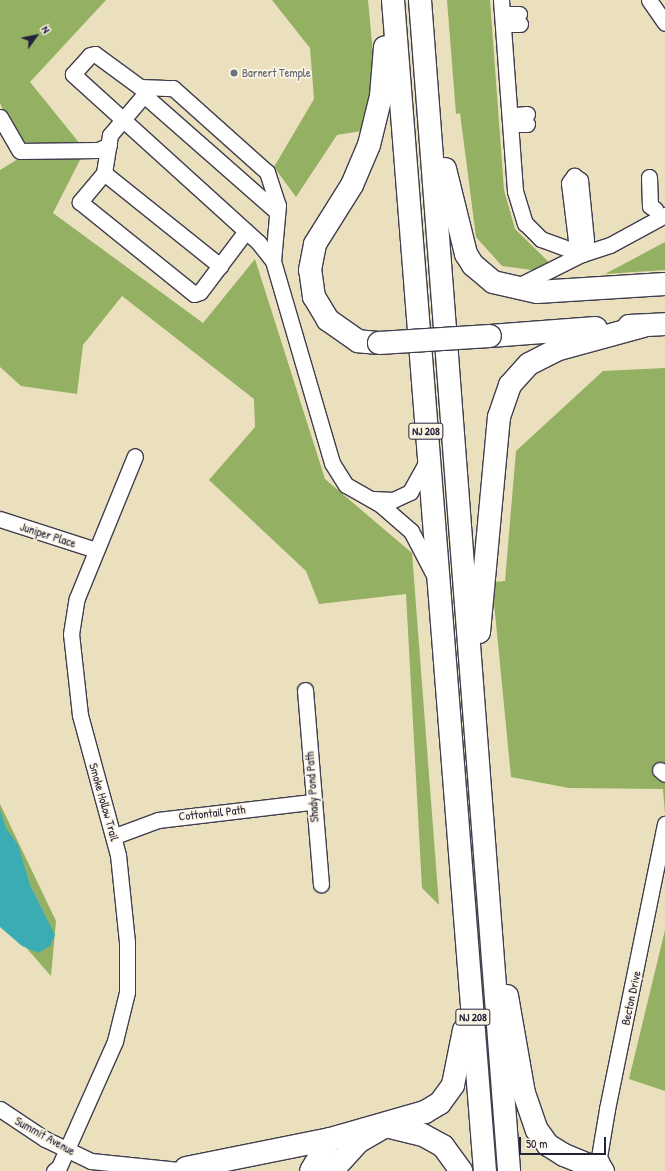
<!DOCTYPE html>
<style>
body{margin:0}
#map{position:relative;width:665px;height:1171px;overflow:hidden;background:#ebe0bd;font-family:"Patrick Hand",sans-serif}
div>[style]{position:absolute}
.forest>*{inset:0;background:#93b063}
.water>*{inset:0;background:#3bacb3}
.roads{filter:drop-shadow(1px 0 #403e4e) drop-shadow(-1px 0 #403e4e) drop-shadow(0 1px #403e4e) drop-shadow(0 -1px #403e4e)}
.minor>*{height:15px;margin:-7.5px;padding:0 7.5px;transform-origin:7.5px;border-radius:7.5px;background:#fff}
.highway>*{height:22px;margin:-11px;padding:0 11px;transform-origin:11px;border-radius:11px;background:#fff}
.bridges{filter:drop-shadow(1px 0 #403e4e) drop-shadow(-1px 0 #403e4e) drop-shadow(0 1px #403e4e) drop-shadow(0 -1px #403e4e)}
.highway-bridge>*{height:22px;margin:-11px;padding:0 11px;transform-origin:11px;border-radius:11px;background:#fff}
.dots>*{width:11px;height:11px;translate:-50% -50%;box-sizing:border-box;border:2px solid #fcf5e5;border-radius:50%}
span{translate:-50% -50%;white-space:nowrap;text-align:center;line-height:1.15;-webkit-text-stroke:3.5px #fcf5e5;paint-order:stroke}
.shield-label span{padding:1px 3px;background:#fcf5e5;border:1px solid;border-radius:3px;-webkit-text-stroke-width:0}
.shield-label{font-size:11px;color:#22223b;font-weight:700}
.worship-label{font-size:12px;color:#5b616d}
.left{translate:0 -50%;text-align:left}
.street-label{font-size:12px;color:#22223b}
.north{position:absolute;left:16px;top:16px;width:40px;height:40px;-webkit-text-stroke:3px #fcf5e5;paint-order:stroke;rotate:57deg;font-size:11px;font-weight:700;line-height:16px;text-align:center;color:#22223b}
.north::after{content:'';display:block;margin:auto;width:14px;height:18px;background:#22223b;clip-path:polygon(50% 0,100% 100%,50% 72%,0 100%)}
.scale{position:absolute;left:519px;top:1137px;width:87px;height:18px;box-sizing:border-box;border:2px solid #22223b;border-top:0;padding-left:5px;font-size:12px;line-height:14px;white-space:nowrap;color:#22223b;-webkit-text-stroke:3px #fcf5e5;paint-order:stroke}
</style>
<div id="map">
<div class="forest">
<div style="clip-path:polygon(0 0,106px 0,30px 82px,85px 150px,53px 213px,203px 323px,255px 259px,325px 479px,412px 553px,439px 905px,422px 888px,406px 594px,319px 604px,306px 571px,209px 480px,255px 427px,254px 399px,122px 296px,83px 345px,77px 394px,21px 386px,0 367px,0 170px,23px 156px,0 103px)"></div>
<div style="clip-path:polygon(272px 0,368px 0,380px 128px,337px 135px,296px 197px,274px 167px,314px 99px,310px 48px)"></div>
<div style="clip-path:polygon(447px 0,490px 0,504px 190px,515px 229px,561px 274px,502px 266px,476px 237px,460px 113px,456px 114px)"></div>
<div style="clip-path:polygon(665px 242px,665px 270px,605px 274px)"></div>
<div style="clip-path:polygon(665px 368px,665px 814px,663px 789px,569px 788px,511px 777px,492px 582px,505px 581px,516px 451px,603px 371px)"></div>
<div style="clip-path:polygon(0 804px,56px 921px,51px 976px,0 918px)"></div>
<div style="clip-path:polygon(665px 930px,665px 1091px,629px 1079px)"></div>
</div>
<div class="water">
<div style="clip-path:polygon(0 810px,6px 828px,18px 845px,30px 885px,55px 935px,50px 946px,38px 953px,22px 946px,0 927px)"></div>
</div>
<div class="roads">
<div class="minor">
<div style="left:501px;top:0;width:192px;rotate:85.8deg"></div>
<div style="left:515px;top:191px;width:34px;rotate:73deg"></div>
<div style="left:525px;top:223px;width:23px;rotate:45deg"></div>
<div style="left:541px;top:239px;width:44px;rotate:20.1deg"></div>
<div style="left:582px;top:254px;width:29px;rotate:-18deg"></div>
<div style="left:610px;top:245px;width:63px;rotate:-28.6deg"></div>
<div style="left:649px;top:0;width:28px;rotate:55deg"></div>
<div style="left:519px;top:14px;width:10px;rotate:180deg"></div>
<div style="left:509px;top:14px;width:5px;rotate:112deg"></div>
<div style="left:507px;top:19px;width:6px;rotate:59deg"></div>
<div style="left:510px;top:24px;width:10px"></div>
<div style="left:149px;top:89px;width:60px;rotate:130.3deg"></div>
<div style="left:110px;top:135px;width:38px;rotate:99deg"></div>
<div style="left:104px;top:173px;width:38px;rotate:130deg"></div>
<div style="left:80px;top:202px;width:146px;rotate:38.9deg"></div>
<div style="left:194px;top:294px;width:6px;rotate:-18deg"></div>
<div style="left:200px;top:292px;width:76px;rotate:-53deg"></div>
<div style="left:144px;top:95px;width:177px;rotate:41.3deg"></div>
<div style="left:527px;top:114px;width:11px;rotate:175deg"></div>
<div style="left:516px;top:115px;width:4px;rotate:117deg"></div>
<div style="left:514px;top:119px;width:6px;rotate:59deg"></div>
<div style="left:517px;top:124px;width:10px"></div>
<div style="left:0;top:117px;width:39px;rotate:60deg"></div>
<div style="left:20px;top:151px;width:78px;rotate:-0.7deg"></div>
<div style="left:98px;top:150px;width:12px;rotate:-24deg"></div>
<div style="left:104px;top:173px;width:149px;rotate:38.7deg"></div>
<div style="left:574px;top:176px;width:7px;rotate:34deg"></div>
<div style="left:580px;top:180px;width:60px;rotate:84.3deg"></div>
<div style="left:586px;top:240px;width:6px;rotate:149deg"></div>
<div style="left:581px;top:243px;width:6px;rotate:-149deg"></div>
<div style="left:576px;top:240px;width:57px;rotate:-97deg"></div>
<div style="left:569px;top:183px;width:9px;rotate:-54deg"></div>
<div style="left:649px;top:177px;width:29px;rotate:88deg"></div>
<div style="left:650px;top:206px;width:6px;rotate:31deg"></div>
<div style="left:273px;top:261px;width:24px;rotate:-128deg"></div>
<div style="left:258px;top:242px;width:250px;rotate:-137.8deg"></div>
<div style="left:73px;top:74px;width:25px;rotate:-48deg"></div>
<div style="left:90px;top:55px;width:5px;rotate:-11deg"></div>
<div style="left:95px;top:54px;width:56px;rotate:36.3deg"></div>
<div style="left:140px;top:87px;width:33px;rotate:2deg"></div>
<div style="left:173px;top:88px;width:126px;rotate:41.8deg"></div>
<div style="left:267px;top:172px;width:35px;rotate:72deg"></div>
<div style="left:278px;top:205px;width:56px;rotate:95.1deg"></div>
<div style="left:273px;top:261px;width:210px;rotate:73.7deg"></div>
<div style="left:332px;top:463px;width:26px;rotate:58deg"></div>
<div style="left:346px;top:485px;width:40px;rotate:29.7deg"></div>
<div style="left:381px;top:505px;width:40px;rotate:41deg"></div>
<div style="left:411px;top:531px;width:47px;rotate:62.4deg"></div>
<div style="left:516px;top:287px;width:74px;rotate:-26.6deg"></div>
<div style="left:582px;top:254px;width:4px;rotate:-90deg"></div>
<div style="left:373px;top:499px;width:20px;rotate:3deg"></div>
<div style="left:393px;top:500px;width:19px;rotate:-25deg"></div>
<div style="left:410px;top:492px;width:35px;rotate:-61deg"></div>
<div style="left:0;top:519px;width:101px;rotate:17.9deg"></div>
<div style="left:305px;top:690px;width:195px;rotate:85.3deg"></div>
<div style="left:660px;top:770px;width:6px;rotate:39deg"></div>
<div style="left:115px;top:836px;width:46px;rotate:-20.4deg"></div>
<div style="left:158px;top:820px;width:155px;rotate:-6.7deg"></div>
<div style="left:0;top:1109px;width:54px;rotate:33.7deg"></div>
<div style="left:45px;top:1139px;width:51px;rotate:25.6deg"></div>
<div style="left:91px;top:1161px;width:98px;rotate:5.9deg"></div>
<div style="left:54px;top:1171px;width:6px;rotate:-39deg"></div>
<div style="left:59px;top:1167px;width:138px;rotate:-66deg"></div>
<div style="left:115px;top:1041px;width:50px;rotate:-76.2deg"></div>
<div style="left:127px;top:992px;width:50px;rotate:-90deg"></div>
<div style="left:127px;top:942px;width:87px;rotate:-95.9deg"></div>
<div style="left:118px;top:855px;width:145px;rotate:-105.2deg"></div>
<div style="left:80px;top:715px;width:81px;rotate:-96.3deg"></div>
<div style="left:71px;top:634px;width:36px;rotate:-81deg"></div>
<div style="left:77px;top:598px;width:153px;rotate:-67.8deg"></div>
<div style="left:606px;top:1171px;width:16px;rotate:-117deg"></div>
<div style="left:599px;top:1157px;width:49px;rotate:-80.5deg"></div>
<div style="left:607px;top:1109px;width:291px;rotate:-78.5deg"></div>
</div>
<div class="highway">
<div style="left:393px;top:0;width:1175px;rotate:85.51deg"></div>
<div style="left:420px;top:0;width:1174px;rotate:85.65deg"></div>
<div style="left:445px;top:169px;width:88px;rotate:76.1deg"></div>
<div style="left:466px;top:254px;width:13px;rotate:58deg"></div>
<div style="left:473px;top:265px;width:26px;rotate:40deg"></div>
<div style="left:493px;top:282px;width:45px;rotate:12.8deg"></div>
<div style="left:537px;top:292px;width:128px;rotate:-3.6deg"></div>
<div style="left:629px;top:326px;width:36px;rotate:-3deg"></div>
<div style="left:490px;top:336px;width:106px;rotate:-4.3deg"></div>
<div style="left:379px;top:343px;width:21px;rotate:-175deg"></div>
<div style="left:358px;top:341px;width:37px;rotate:-145deg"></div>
<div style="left:328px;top:320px;width:27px;rotate:-121deg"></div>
<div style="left:314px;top:297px;width:27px;rotate:-98deg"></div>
<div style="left:310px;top:270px;width:26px;rotate:-79deg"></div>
<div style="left:315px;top:244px;width:70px;rotate:-57.9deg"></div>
<div style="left:352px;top:185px;width:43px;rotate:-67deg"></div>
<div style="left:369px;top:145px;width:50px;rotate:-76.2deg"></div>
<div style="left:381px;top:96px;width:49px;rotate:-85.3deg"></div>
<div style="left:479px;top:632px;width:216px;rotate:-84.7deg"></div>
<div style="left:499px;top:417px;width:34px;rotate:-71deg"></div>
<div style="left:510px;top:385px;width:28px;rotate:-48deg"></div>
<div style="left:529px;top:364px;width:30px;rotate:-27deg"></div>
<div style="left:556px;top:350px;width:90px;rotate:-15.4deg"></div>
<div style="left:507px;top:996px;width:98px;rotate:80.1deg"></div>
<div style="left:524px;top:1093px;width:39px;rotate:71deg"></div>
<div style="left:537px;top:1130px;width:19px;rotate:54deg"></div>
<div style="left:548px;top:1145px;width:19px;rotate:32deg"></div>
<div style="left:564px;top:1155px;width:42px;rotate:22.3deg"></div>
<div style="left:186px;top:1168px;width:147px;rotate:-11.4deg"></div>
<div style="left:330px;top:1139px;width:99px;rotate:-15.9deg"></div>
<div style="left:425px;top:1112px;width:17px;rotate:-31deg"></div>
<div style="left:440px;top:1103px;width:22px;rotate:-54deg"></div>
<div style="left:453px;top:1085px;width:56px;rotate:-78.7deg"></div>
<div style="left:311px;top:1171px;width:37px;rotate:-59deg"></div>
<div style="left:332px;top:1171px;width:39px;rotate:-48deg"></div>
<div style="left:358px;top:1142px;width:32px;rotate:-30deg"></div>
<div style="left:386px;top:1126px;width:38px;rotate:14deg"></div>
<div style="left:423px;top:1135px;width:23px;rotate:29deg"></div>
<div style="left:443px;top:1146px;width:31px;rotate:54deg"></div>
</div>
</div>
<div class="bridges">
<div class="highway-bridge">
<div style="left:379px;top:343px;width:111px;rotate:-3.6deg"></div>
</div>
</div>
<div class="dots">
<div style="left:234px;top:73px;background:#6b7280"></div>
</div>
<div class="shield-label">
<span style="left:426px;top:431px">NJ 208</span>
<span style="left:473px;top:1017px">NJ 208</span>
</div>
<div class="worship-label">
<span class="left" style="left:242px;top:73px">Barnert Temple</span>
</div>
<div class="street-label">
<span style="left:48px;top:535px;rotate:18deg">Juniper Place</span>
<span style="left:312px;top:787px;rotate:-94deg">Shady Pond Path</span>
<span style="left:104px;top:802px;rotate:74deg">Smoke Hollow Trail</span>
<span style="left:212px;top:813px;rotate:-6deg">Cottontail Path</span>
<span style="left:631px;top:998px;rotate:-78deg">Becton Drive</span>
<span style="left:45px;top:1136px;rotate:29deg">Summit Avenue</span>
</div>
<div class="north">N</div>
<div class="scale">50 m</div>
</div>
